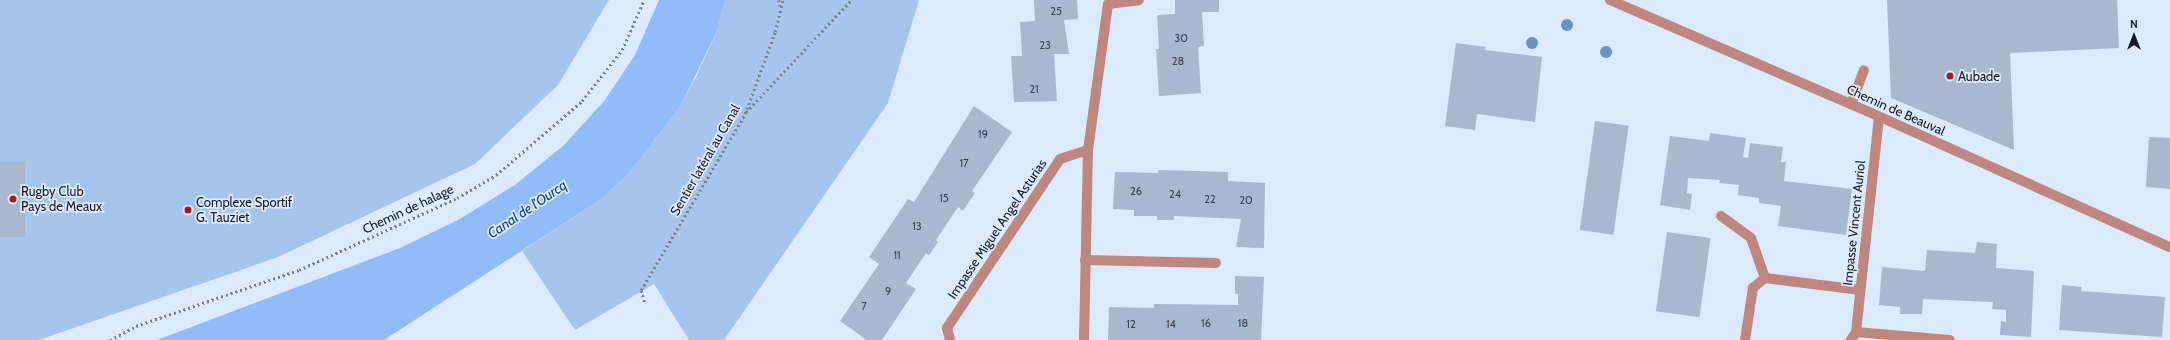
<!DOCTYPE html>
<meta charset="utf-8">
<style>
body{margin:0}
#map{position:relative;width:2170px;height:340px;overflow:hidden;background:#dbeafd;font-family:Cabin,sans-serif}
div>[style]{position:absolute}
.green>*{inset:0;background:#a6c4ec}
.water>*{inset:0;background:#91bcf9}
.building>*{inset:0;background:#a7b8cf;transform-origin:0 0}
.path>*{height:2.5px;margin-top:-1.25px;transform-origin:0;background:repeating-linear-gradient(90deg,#788390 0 2px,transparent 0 5px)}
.service>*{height:10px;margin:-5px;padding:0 5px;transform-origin:5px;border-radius:5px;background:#bf867d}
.minor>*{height:10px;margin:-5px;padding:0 5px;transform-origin:5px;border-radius:5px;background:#bf867d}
.trees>*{width:12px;height:12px;margin:-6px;border-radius:50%;background:#6b91c0}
.dots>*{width:11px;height:11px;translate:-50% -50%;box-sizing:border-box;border:2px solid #dbeafd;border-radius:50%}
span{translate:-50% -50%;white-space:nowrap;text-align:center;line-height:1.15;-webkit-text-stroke:3.5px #dbeafd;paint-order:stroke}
.number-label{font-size:11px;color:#3b4450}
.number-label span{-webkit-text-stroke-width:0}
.poi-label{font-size:13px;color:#171d26}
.left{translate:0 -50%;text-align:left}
.street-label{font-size:13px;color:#171d26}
.water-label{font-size:14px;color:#054085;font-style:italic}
.north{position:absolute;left:2114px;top:16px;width:40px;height:40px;-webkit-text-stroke:3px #dbeafd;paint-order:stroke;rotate:0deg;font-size:11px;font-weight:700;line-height:16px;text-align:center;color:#171d26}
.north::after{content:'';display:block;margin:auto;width:14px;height:18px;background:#171d26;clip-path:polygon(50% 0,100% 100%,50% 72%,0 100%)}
</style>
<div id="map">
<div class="green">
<div style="clip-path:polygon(0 0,609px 0,558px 85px,475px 164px,278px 257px,39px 340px,0 340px)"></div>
<div style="clip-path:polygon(725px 0,919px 0,888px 103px,724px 340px,689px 340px,654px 284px,575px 330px,522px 251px,600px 200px,629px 173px,681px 105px,696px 77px,718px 29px)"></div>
</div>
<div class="water">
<div style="clip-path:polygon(659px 0,725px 0,718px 29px,681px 105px,629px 173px,600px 200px,384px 340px,157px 340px,400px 248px,458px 220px,515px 185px,564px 145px,605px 100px,635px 55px)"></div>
</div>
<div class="building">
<div style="clip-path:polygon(1034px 0,1077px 0,1078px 19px,1064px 20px,1069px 54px,1054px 54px,1057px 101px,1014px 102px,1011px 56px,1022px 56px,1020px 22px,1035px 21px)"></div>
<div style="clip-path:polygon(1175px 0,1219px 0,1219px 12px,1202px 12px,1204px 46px,1198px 47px,1201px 93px,1159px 96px,1156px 49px,1159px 49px,1157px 15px,1175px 14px)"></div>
<div style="clip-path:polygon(1887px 0,2117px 0,2119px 48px,2010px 53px,2014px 150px,1891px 98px)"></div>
<div style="clip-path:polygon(1456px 43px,1486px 47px,1485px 50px,1542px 57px,1535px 122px,1477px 114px,1475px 130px,1445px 126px)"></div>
<div style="clip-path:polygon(974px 106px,1012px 132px,972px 191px,975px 193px,963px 211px,958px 207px,936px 240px,938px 242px,929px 255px,926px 253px,906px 283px,916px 289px,882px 340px,867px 340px,840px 321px,879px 264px,869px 257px,908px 199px,914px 202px)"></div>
<div style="left:1595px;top:121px;width:34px;height:110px;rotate:8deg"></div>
<div style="clip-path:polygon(1710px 133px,1746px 138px,1743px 157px,1748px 158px,1750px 143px,1783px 147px,1781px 162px,1786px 162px,1784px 181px,1852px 189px,1846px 235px,1778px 226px,1781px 206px,1759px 203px,1759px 198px,1738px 195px,1739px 185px,1719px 183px,1720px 180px,1688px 178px,1687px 193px,1692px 194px,1690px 210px,1660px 205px,1670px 136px,1709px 141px)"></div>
<div style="clip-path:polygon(2149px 137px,2170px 138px,2170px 189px,2146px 187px)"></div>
<div style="left:0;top:162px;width:25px;height:75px"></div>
<div style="clip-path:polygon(1159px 170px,1228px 172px,1228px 181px,1265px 183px,1264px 248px,1236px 247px,1241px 219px,1174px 216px,1174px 220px,1157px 220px,1157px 216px,1134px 216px,1134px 210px,1113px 209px,1115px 172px,1158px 173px)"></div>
<div style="left:1667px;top:232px;width:44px;height:80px;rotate:8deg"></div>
<div style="clip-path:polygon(1977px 242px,1997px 244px,1996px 268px,2034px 271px,2031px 337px,2000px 335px,2001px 321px,2006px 322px,2006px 310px,1992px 309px,1993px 302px,1923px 299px,1922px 314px,1900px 314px,1900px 307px,1879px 305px,1882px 267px,1925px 271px,1927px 250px,1975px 253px)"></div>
<div style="clip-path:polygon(1235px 276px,1264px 277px,1261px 340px,1108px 340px,1109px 307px,1154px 308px,1154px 304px,1238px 305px,1238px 294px,1235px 294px)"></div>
<div style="clip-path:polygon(2062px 285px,2082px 287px,2081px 291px,2165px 297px,2162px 337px,2059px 330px)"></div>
</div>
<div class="path">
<div style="left:779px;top:0;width:6px;rotate:81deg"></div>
<div style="left:746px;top:112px;width:154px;rotate:-46.8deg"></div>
<div style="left:644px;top:302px;width:12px;rotate:-104deg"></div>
<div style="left:641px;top:290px;width:204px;rotate:-59.4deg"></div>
<div style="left:745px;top:114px;width:87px;rotate:-69.9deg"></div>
<div style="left:775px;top:32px;width:33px;rotate:-76deg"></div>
<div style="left:110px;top:340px;width:30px;rotate:-28deg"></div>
<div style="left:136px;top:326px;width:172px;rotate:-19deg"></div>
<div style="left:299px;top:270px;width:174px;rotate:-24.5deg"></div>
<div style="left:457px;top:198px;width:45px;rotate:-30.5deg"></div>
<div style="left:496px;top:175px;width:113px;rotate:-40.7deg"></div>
<div style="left:582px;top:101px;width:65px;rotate:-51.9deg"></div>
<div style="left:622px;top:50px;width:55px;rotate:-66.3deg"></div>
</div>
<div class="service">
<div style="left:1851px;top:104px;width:36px;rotate:-69deg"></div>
<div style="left:1721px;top:216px;width:37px;rotate:36deg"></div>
<div style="left:1751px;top:238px;width:42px;rotate:70.7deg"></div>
<div style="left:1745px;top:340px;width:53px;rotate:-81.3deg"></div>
<div style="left:1753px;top:288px;width:16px;rotate:-40deg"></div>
<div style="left:1765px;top:278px;width:96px;rotate:7.2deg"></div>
</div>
<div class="minor">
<div style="left:1610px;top:0;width:280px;rotate:23.4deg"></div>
<div style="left:1867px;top:111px;width:332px;rotate:24.2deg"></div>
<div style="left:1085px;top:260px;width:131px;rotate:1.3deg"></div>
<div style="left:1856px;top:332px;width:94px;rotate:4.9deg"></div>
<div style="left:950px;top:340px;width:12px;rotate:-104deg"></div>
<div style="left:947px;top:328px;width:203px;rotate:-56.2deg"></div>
<div style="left:1060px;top:159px;width:29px;rotate:-18deg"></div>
<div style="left:1084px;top:340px;width:190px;rotate:-88.8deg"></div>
<div style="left:1088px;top:150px;width:147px;rotate:-82.2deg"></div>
<div style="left:1108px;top:4px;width:31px;rotate:-7deg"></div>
<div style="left:1851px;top:340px;width:9px;rotate:-58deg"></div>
<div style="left:1856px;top:332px;width:216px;rotate:-83.9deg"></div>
</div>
<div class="trees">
<div style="left:1567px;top:25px"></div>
<div style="left:1532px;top:43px"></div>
<div style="left:1606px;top:52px"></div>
</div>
<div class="dots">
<div style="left:1950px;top:76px;background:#ab1a13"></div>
<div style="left:13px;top:199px;background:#ab1a13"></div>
<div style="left:188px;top:210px;background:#ab1a13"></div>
</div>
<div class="number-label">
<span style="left:1056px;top:11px">25</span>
<span style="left:1181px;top:38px">30</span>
<span style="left:1045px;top:45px">23</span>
<span style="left:1178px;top:61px">28</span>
<span style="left:1034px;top:89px">21</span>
<span style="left:983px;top:134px">19</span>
<span style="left:964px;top:163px">17</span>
<span style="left:1136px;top:191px">26</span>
<span style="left:1175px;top:194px">24</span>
<span style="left:944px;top:198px">15</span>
<span style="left:1210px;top:199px">22</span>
<span style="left:1246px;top:200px">20</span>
<span style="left:917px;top:226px">13</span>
<span style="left:897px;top:255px">11</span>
<span style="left:888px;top:291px">9</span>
<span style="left:864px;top:306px">7</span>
<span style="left:1206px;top:323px">16</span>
<span style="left:1243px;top:323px">18</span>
<span style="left:1131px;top:324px">12</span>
<span style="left:1171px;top:324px">14</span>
</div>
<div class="poi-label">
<span class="left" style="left:1958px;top:76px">Aubade</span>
<span class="left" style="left:21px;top:199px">Rugby Club<br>Pays de Meaux</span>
<span class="left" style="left:196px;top:210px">Complexe Sportif<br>G. Tauziet</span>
</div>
<div class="street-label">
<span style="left:1896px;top:110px;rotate:24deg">Chemin de Beauval</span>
<span style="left:705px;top:160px;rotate:-60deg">Sentier latéral au Canal</span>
<span style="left:408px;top:209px;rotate:-25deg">Chemin de halage</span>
<span style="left:1854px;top:223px;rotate:-84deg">Impasse Vincent Auriol</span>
<span style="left:997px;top:229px;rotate:-56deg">Impasse Miguel Angel Asturias</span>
</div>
<div class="water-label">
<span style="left:527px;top:209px;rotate:-34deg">Canal de l'Ourcq</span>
</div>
<div class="north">N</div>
</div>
